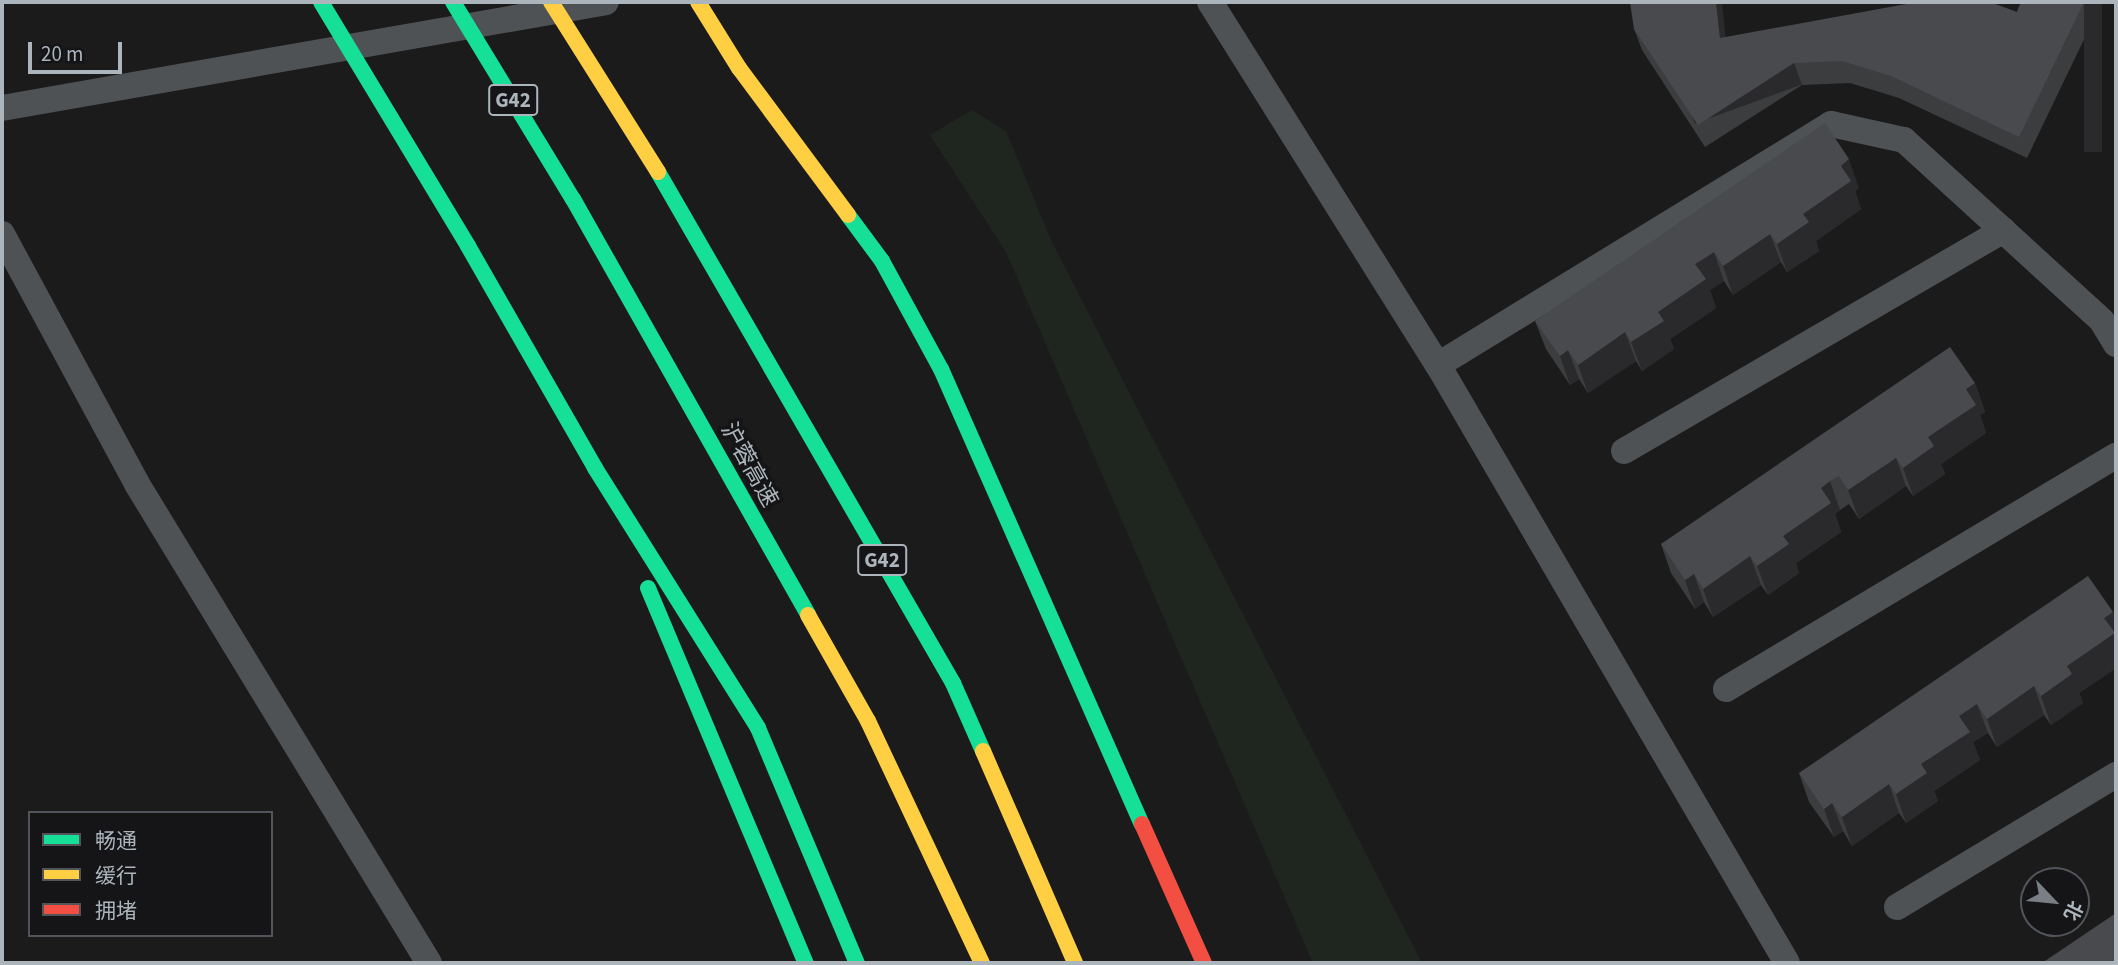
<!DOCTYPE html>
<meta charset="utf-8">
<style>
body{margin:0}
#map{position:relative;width:2118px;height:965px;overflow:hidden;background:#1b1b1c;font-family:"Source Sans 3","Noto Sans SC",sans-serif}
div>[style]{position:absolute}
.green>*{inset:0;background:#1f261f}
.street>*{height:26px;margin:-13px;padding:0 13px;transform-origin:13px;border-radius:13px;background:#4f5255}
.fast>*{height:16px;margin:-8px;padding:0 8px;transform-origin:8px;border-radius:8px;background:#16e098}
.slow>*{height:16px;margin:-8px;padding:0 8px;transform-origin:8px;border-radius:8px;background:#ffcf43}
.jam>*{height:16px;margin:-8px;padding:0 8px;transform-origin:8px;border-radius:8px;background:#f24e42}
.fast-bridge>*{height:16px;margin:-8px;padding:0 8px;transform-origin:8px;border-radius:8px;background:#16e098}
.slow-bridge>*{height:16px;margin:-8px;padding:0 8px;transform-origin:8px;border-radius:8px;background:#ffcf43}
.wall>*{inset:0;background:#3c3d3f}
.shaded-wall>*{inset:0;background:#2a2a2c;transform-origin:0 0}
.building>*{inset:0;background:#484a4d}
span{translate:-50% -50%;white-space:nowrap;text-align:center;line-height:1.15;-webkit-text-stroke:7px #151518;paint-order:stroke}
.shield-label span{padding:2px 5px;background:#151518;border:2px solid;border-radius:5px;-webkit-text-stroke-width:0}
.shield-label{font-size:21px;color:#acb5bc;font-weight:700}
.street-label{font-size:23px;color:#acb5bc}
.frame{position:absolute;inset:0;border:4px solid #acb5bc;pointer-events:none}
.legend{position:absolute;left:28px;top:811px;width:245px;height:126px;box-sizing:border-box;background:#151518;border:2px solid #51555a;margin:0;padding:9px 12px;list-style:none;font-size:21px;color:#acb5bc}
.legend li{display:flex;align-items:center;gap:14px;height:35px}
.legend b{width:35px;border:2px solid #51555a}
.north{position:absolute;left:2020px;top:867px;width:70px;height:70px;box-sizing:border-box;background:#151518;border:2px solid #51555a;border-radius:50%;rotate:116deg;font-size:19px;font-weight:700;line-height:28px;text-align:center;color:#acb5bc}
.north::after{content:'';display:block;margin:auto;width:24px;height:32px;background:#797f84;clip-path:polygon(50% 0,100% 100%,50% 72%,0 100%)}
.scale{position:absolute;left:28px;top:42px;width:94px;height:32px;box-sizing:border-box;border:4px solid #acb5bc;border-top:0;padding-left:9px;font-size:21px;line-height:24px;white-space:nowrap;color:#acb5bc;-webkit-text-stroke:5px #151518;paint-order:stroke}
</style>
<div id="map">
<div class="green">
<div style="clip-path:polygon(972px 110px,1006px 131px,1052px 242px,1422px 963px,1313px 963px,1006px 252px,930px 135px)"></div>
</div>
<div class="street">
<div style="left:1210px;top:2px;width:429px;rotate:57.9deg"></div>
<div style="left:1438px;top:365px;width:692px;rotate:59.73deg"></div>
<div style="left:2px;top:108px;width:613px;rotate:-9.95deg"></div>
<div style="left:2px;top:234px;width:284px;rotate:61.6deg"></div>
<div style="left:137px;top:484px;width:561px;rotate:58.63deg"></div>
<div style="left:1438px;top:365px;width:461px;rotate:-31.5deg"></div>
<div style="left:1831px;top:124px;width:75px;rotate:12.4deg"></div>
<div style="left:1904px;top:140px;width:268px;rotate:42.4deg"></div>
<div style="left:2102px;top:321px;width:27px;rotate:59deg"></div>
<div style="left:1624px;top:451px;width:439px;rotate:-30.2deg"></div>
<div style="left:1726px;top:689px;width:454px;rotate:-30.9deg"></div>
<div style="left:1897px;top:907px;width:256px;rotate:-31.1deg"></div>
</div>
<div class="fast">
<div style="left:658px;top:172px;width:590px;rotate:60deg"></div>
<div style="left:953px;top:683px;width:74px;rotate:66.2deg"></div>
<div style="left:573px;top:199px;width:478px;rotate:60.5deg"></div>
<div style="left:848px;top:215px;width:57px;rotate:53.5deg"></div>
<div style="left:882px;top:261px;width:123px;rotate:61.4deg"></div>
<div style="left:941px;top:369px;width:497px;rotate:66.2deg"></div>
<div style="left:468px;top:246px;width:256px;rotate:60.2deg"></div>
<div style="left:595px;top:468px;width:307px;rotate:57.9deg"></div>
<div style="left:758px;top:728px;width:255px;rotate:67.2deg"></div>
<div style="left:648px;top:588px;width:407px;rotate:67.2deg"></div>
</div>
<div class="slow">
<div style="left:698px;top:2px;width:78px;rotate:58.2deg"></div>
<div style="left:739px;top:68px;width:183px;rotate:53.4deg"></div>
<div style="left:808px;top:615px;width:122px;rotate:60.5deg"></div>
<div style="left:868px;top:721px;width:268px;rotate:64.8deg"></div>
<div style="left:983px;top:751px;width:231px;rotate:66.5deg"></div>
</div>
<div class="jam">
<div style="left:1142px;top:824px;width:152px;rotate:66deg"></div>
</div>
<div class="fast-bridge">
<div style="left:321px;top:2px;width:285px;rotate:58.9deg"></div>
<div style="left:453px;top:2px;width:231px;rotate:58.7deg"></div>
</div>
<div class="slow-bridge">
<div style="left:551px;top:2px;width:201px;rotate:57.8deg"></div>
</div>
<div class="wall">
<div style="clip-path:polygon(2021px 2px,2102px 2px,2027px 158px,1899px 98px,1850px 83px,1802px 85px,1705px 147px,1642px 50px,1634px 29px,1726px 37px,2017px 12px)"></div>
<div style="clip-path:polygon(1859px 188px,1855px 191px,1861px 209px,1816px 241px,1819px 251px,1787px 272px,1781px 262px,1733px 295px,1724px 281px,1710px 290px,1716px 308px,1670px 339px,1674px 349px,1642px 371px,1636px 361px,1588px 393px,1579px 379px,1570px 385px,1546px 349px,1535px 321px)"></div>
<div style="clip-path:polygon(1975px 383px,1985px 412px,1980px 415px,1986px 433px,1941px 464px,1945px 474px,1913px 496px,1906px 486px,1859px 519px,1849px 504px,1840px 510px,1835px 514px,1841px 532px,1796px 563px,1799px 573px,1768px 595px,1761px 585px,1713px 617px,1704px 602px,1695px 609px,1671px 573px,1661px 544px)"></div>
<div style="clip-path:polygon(2113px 612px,2116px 621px,2116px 668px,2079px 693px,2083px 703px,2051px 725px,2044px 715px,1997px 747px,1988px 733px,1973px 742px,1980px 760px,1934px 791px,1938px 801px,1906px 823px,1899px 813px,1852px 846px,1843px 831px,1834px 837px,1809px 802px,1799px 773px)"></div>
</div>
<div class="shaded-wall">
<div style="clip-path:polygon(1716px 2px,1722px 2px,1728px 60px,1720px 38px)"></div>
<div style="left:2084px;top:2px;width:18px;height:150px"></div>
<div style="left:1794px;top:63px;width:23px;height:114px;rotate:70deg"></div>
<div style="clip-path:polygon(1849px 159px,1859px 188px,1855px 191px,1861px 209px,1816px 241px,1819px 251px,1787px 272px,1777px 244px,1803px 214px,1841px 166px)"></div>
<div style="clip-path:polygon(1770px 234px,1781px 262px,1733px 295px,1723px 266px)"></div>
<div style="clip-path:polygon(1714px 252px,1724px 281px,1710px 290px,1716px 308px,1670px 339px,1674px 349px,1642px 371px,1631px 342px,1658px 312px,1695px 264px)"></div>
<div style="clip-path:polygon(1625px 332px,1636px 361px,1588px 393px,1578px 365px)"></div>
<div style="clip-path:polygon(1568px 350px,1579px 379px,1570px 385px,1560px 356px)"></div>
<div style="clip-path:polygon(1975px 383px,1985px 412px,1980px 415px,1986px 433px,1941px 464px,1945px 474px,1913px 496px,1903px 468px,1928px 437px,1966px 389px)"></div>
<div style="clip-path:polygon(1896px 458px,1906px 486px,1859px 519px,1848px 490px)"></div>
<div style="clip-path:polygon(1830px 481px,1840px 510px,1835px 514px,1841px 532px,1796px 563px,1799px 573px,1768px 595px,1757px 566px,1783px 536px,1821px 488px)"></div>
<div style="clip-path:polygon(1750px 556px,1761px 585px,1713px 617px,1703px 589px)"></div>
<div style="clip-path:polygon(1694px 574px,1704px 602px,1695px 609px,1685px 580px)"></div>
<div style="clip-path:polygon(2113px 612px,2116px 621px,2116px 668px,2079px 693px,2083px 703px,2051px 725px,2041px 696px,2067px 666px,2104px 618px)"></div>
<div style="clip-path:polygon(2034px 686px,2044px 715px,1997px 747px,1987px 719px)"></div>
<div style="clip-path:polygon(1977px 704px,1988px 733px,1973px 742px,1980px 760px,1934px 791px,1938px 801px,1906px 823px,1896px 794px,1921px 764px,1959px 716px)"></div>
<div style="clip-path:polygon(1889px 784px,1899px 813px,1852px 846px,1842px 817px)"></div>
<div style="clip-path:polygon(1832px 803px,1843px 831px,1834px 837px,1824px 809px)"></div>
</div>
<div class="building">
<div style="clip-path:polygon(1630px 2px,1716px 2px,1720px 38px,1917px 2px,1990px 2px,2017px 12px,2021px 2px,2084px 2px,2019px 137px,1891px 76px,1842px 61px,1794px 63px,1698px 125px,1634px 29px)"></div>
<div style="clip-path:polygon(1825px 123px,1849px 159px,1841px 166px,1851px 181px,1803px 214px,1809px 222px,1777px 244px,1770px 234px,1723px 266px,1714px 252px,1705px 258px,1695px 264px,1706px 279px,1658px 312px,1664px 321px,1631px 342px,1625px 332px,1578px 365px,1568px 350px,1560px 356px,1535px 321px)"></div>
<div style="clip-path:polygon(1950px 347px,1975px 383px,1966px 389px,1976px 405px,1928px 437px,1934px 446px,1903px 468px,1896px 458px,1848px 490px,1839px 476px,1830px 481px,1821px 488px,1831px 503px,1783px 536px,1789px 544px,1757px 566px,1750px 556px,1703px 589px,1694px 574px,1685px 580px,1661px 544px)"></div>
<div style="clip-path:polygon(2088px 576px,2113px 612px,2104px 618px,2115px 633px,2067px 666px,2072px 674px,2041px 696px,2034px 686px,1987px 719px,1977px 704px,1959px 716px,1970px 732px,1921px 764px,1927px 773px,1896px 794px,1889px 784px,1842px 817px,1832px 803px,1824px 809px,1799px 773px)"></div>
<div style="clip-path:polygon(2116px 913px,2116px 963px,2042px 963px)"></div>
</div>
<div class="shield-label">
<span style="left:513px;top:100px">G42</span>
<span style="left:882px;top:560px">G42</span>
</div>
<div class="street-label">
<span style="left:749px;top:465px;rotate:61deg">沪蓉高速</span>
</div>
<div class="frame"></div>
<ul class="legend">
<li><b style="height:9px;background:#16e098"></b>畅通</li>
<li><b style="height:9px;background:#ffcf43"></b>缓行</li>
<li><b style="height:9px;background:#f24e42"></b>拥堵</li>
</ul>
<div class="north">北</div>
<div class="scale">20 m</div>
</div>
